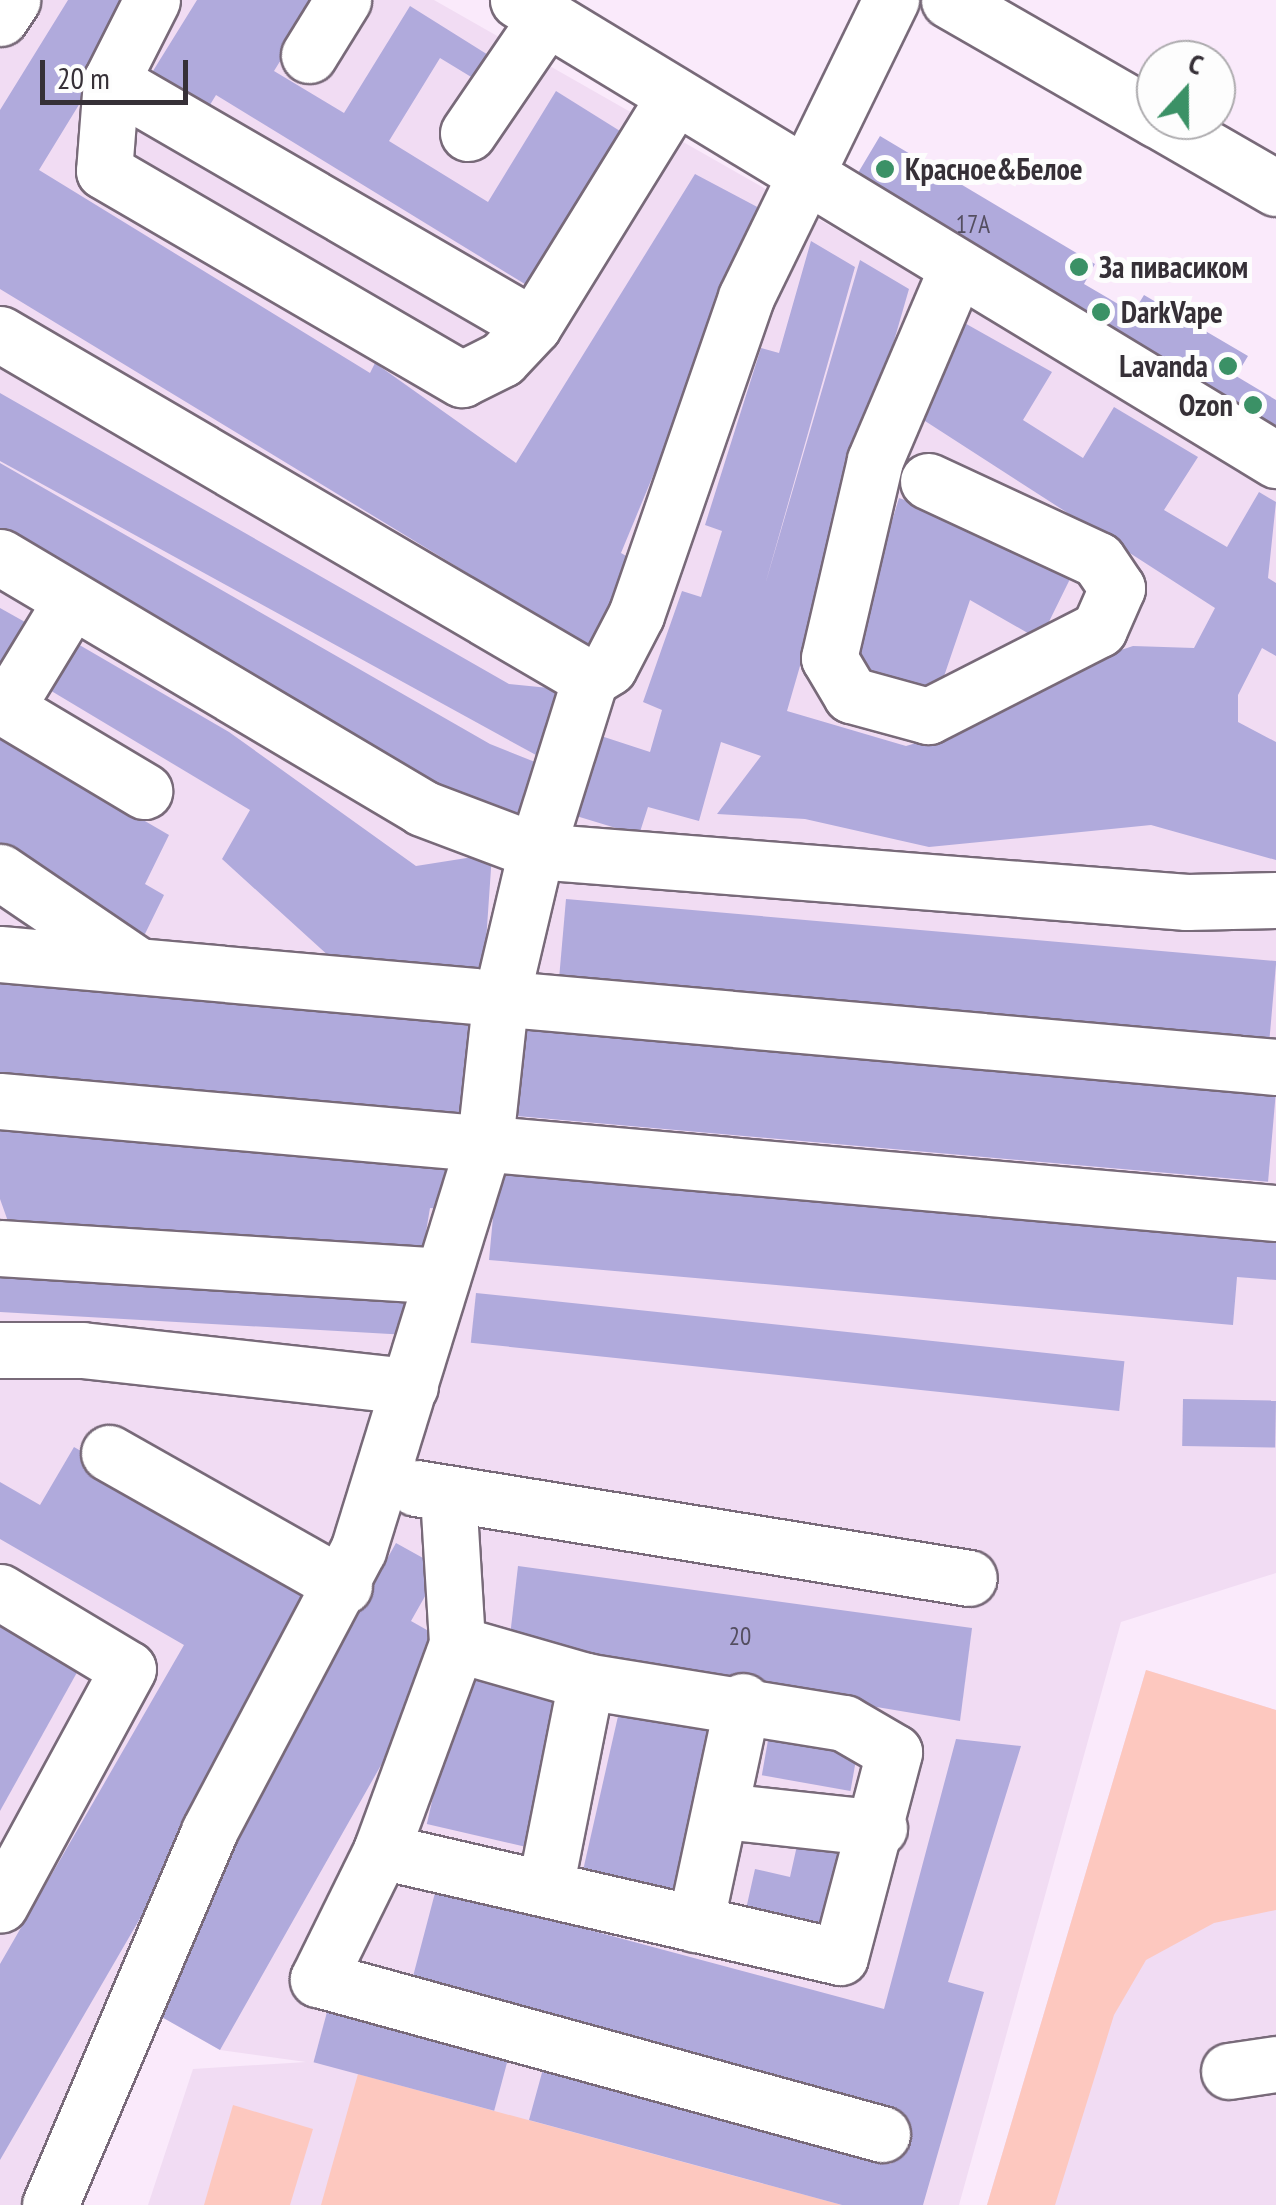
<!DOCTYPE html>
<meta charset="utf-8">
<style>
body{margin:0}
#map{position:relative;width:1276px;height:2205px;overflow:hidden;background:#faeafb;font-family:"PT Sans Narrow",sans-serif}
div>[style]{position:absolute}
.built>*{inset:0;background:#f1dcf3}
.green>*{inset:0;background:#fdc8bf}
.building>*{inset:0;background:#b0aadc;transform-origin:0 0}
.roads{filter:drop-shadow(2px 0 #786a79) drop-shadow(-2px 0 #786a79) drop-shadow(0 2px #786a79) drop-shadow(0 -2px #786a79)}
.minor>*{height:55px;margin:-27.5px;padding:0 27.5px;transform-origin:27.5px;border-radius:27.5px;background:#fff}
.major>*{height:55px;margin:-27.5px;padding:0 27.5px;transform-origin:27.5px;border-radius:27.5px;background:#fff}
.dots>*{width:28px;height:28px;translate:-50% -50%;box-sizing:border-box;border:5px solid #fdfdfd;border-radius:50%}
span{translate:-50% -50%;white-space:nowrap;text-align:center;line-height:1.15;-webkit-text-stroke:10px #fdfdfd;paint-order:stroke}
.number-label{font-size:25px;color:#544e60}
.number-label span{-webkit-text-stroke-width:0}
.poi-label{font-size:30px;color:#363037;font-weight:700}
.left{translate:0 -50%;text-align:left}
.right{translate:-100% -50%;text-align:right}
.north{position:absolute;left:1136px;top:40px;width:100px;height:100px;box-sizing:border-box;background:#fdfdfd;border:2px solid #adabae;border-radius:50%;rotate:21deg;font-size:28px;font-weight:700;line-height:40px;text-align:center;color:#363037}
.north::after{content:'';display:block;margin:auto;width:35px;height:45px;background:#3b9166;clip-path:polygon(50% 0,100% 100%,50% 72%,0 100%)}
.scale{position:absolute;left:40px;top:60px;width:148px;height:45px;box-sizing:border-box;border:5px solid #363037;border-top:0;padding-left:12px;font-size:30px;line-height:35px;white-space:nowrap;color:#363037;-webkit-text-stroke:8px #fdfdfd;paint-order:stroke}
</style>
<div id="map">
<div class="built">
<div style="clip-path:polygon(0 0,434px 0,1276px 480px,1276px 1573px,1121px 1622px,959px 2205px,148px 2205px,193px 2069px,306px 2062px,220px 2050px,137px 2003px,54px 2205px,0 2205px)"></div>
<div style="clip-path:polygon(1146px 1670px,1276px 1710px,1276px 2205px,987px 2205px)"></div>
</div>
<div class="green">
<div style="clip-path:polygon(1146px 1670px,1276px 1710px,1276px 1910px,1214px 1923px,1146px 1960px,1114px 2015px,1055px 2205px,987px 2205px)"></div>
<div style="clip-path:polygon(358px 2074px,842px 2205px,321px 2205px)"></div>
<div style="clip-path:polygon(233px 2105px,313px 2129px,290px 2205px,204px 2205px)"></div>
</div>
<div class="building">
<div style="clip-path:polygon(68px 0,143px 0,39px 170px,370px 373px,375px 363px,516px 463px,695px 174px,763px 210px,621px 553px,650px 570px,599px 653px,0 289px,0 110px)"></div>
<div style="clip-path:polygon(197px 0,318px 0,274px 71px,344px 113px,410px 6px,501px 63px,486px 86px,440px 58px,389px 141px,488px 202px,556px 91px,628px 136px,533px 289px,216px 95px,205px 113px,148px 79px)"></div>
<div style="clip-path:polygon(880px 136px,1095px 264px,1084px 284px,1108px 298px,1133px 313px,1144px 295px,1248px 356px,1236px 376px,1276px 400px,1276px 435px,852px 183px)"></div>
<div style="clip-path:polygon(811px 241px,855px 267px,765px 585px,860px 260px,909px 289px,787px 711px,906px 746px,957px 731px,1097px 658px,1133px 646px,1194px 648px,1215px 608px,908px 410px,961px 321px,1052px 372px,1023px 420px,1083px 458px,1114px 407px,1198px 457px,1164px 510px,1227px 547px,1259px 492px,1276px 502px,1268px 578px,1276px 583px,1276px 656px,1262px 648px,1238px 695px,1238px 722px,1276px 742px,1276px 860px,1151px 825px,929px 847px,805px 819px,717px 814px,761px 756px,721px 742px,699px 821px,648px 807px,639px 835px,573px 815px,598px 735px,650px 752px,662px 710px,643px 702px,682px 591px,701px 597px,722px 531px,705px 525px,761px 348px,779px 353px)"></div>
<div style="clip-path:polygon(0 393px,509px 684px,559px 689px,536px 755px,0 461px)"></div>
<div style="clip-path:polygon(0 463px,490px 744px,550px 768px,530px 820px,472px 803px,0 532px)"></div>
<div style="clip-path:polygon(899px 498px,985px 528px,1070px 579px,1040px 640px,970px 600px,939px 691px,848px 666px)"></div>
<div style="clip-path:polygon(0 608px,41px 631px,0 666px)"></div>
<div style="clip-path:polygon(64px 636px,229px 732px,416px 866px,492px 854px,484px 971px,331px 958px,222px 859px,250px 810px,38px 683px)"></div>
<div style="clip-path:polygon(0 737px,169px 835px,145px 884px,164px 895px,143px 938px,0 857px)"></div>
<div style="left:566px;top:899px;width:713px;height:98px;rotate:5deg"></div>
<div style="left:0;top:981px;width:476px;height:95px;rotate:5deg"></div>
<div style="left:509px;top:1023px;width:770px;height:92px;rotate:5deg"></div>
<div style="clip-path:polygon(0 1121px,461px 1160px,457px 1210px,430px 1208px,422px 1256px,10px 1227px,0 1199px)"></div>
<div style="clip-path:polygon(498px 1164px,1276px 1232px,1276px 1280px,1237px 1277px,1233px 1325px,489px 1260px)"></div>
<div style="clip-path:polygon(0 1257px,411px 1288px,408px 1335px,0 1312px)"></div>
<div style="left:476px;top:1293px;width:652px;height:50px;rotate:6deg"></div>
<div style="left:1183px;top:1399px;width:93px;height:47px;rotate:1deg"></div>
<div style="clip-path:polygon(74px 1447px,328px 1594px,0 2160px,0 1964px,184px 1645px,0 1539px,0 1482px,40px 1505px)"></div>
<div style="clip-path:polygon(396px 1543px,441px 1568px,411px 1621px,450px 1643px,220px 2050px,137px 2003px)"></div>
<div style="clip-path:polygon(518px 1566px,972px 1628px,960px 1721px,509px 1645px)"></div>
<div style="clip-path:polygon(0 1619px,80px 1667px,0 1811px)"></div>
<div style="left:461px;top:1676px;width:100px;height:152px;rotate:13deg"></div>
<div style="clip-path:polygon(621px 1703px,735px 1728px,676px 1896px,582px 1875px)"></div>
<div style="left:770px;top:1729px;width:90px;height:47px;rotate:10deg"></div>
<div style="clip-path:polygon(956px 1739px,1021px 1746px,948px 1982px,984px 1992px,923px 2205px,842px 2205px,529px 2120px,543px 2069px,891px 2164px,904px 2117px,411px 1984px,436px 1889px,884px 2009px)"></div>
<div style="clip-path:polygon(802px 1823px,850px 1834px,824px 1946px,742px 1927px,755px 1869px,790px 1877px)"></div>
<div style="left:327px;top:2012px;width:187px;height:52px;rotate:15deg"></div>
</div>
<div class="roads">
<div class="minor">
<div style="left:152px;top:0;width:91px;rotate:116.8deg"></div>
<div style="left:111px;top:81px;width:90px;rotate:94.4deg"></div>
<div style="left:104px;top:171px;width:414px;rotate:30.2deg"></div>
<div style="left:462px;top:379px;width:45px;rotate:-26.6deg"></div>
<div style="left:502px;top:359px;width:45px;rotate:-46.8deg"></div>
<div style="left:533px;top:326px;width:270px;rotate:-58.3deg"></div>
<div style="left:518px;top:0;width:887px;rotate:31.25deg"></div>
<div style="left:0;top:18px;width:22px;rotate:-56deg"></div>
<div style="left:309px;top:55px;width:65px;rotate:-58.3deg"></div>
<div style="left:111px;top:81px;width:488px;rotate:30.1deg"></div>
<div style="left:468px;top:133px;width:140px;rotate:-55.7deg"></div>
<div style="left:0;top:334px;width:683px;rotate:30.32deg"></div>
<div style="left:590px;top:679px;width:22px;rotate:-32deg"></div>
<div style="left:609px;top:667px;width:59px;rotate:-62.6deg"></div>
<div style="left:636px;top:615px;width:336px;rotate:-70.9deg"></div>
<div style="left:746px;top:297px;width:331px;rotate:-64deg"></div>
<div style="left:928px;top:481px;width:187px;rotate:24.9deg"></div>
<div style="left:1098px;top:560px;width:34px;rotate:56deg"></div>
<div style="left:1117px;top:588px;width:45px;rotate:113.7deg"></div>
<div style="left:1099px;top:629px;width:192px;rotate:153deg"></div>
<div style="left:928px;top:716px;width:80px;rotate:-164.7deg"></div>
<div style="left:851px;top:695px;width:43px;rotate:-120.7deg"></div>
<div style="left:829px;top:658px;width:203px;rotate:-76.9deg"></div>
<div style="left:875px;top:460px;width:207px;rotate:-66.9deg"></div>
<div style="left:0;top:557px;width:491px;rotate:30.7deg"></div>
<div style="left:422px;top:808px;width:122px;rotate:20.7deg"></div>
<div style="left:536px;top:851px;width:156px;rotate:103.3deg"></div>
<div style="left:500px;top:1003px;width:138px;rotate:96.2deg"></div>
<div style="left:485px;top:1140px;width:429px;rotate:107.2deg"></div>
<div style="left:358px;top:1550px;width:319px;rotate:117.9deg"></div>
<div style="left:209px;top:1832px;width:405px;rotate:113.1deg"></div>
<div style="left:590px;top:679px;width:180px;rotate:107.4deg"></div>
<div style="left:536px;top:851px;width:653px;rotate:4.48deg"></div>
<div style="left:1187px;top:902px;width:89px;rotate:-1.3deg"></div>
<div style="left:0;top:705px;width:168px;rotate:30.8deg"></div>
<div style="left:6px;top:708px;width:125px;rotate:-58.7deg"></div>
<div style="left:0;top:872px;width:162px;rotate:34.2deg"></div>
<div style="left:0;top:954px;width:1281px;rotate:5.06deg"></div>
<div style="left:0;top:1101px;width:1281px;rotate:5.02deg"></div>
<div style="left:0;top:1248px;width:441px;rotate:3.6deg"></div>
<div style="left:0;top:1350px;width:82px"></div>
<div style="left:82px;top:1350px;width:330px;rotate:6.3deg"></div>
<div style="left:109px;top:1453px;width:270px;rotate:29.5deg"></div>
<div style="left:416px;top:1488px;width:560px;rotate:9.24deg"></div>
<div style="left:448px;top:1495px;width:149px;rotate:86.5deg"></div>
<div style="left:457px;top:1644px;width:221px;rotate:110.2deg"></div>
<div style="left:381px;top:1851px;width:143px;rotate:116.2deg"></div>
<div style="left:318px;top:1979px;width:585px;rotate:15.37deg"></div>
<div style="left:0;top:1592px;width:149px;rotate:31deg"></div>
<div style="left:128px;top:1669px;width:268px;rotate:118.5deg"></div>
<div style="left:723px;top:1811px;width:157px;rotate:6.2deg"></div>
<div style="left:381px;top:1851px;width:471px;rotate:13deg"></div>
<div style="left:840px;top:1957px;width:212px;rotate:-75.2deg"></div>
<div style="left:894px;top:1752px;width:58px;rotate:-149.9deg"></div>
<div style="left:844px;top:1723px;width:261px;rotate:-170.8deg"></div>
<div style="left:586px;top:1681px;width:134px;rotate:-164deg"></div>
<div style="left:546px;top:1883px;width:206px;rotate:-78.8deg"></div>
<div style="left:695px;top:1924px;width:228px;rotate:-77.9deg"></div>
<div style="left:1229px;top:2071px;width:48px;rotate:-8.5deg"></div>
</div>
<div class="major">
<div style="left:949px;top:0;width:239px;rotate:29.9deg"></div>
<div style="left:1158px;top:120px;width:136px;rotate:30deg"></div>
</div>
</div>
<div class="dots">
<div style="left:885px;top:169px;background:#3b9166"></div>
<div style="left:1079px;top:267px;background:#3b9166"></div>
<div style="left:1101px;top:312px;background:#3b9166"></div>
<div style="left:1228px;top:366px;background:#3b9166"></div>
<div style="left:1253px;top:405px;background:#3b9166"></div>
</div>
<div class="number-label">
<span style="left:973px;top:224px">17А</span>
<span style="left:740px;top:1636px">20</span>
</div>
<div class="poi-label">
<span class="left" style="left:905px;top:169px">Красное&amp;Белое</span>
<span class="left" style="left:1099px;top:267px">За пивасиком</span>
<span class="left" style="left:1121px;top:312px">DarkVape</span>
<span class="right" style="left:1208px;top:366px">Lavanda</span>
<span class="right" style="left:1233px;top:405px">Ozon</span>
</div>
<div class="north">С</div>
<div class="scale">20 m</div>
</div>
